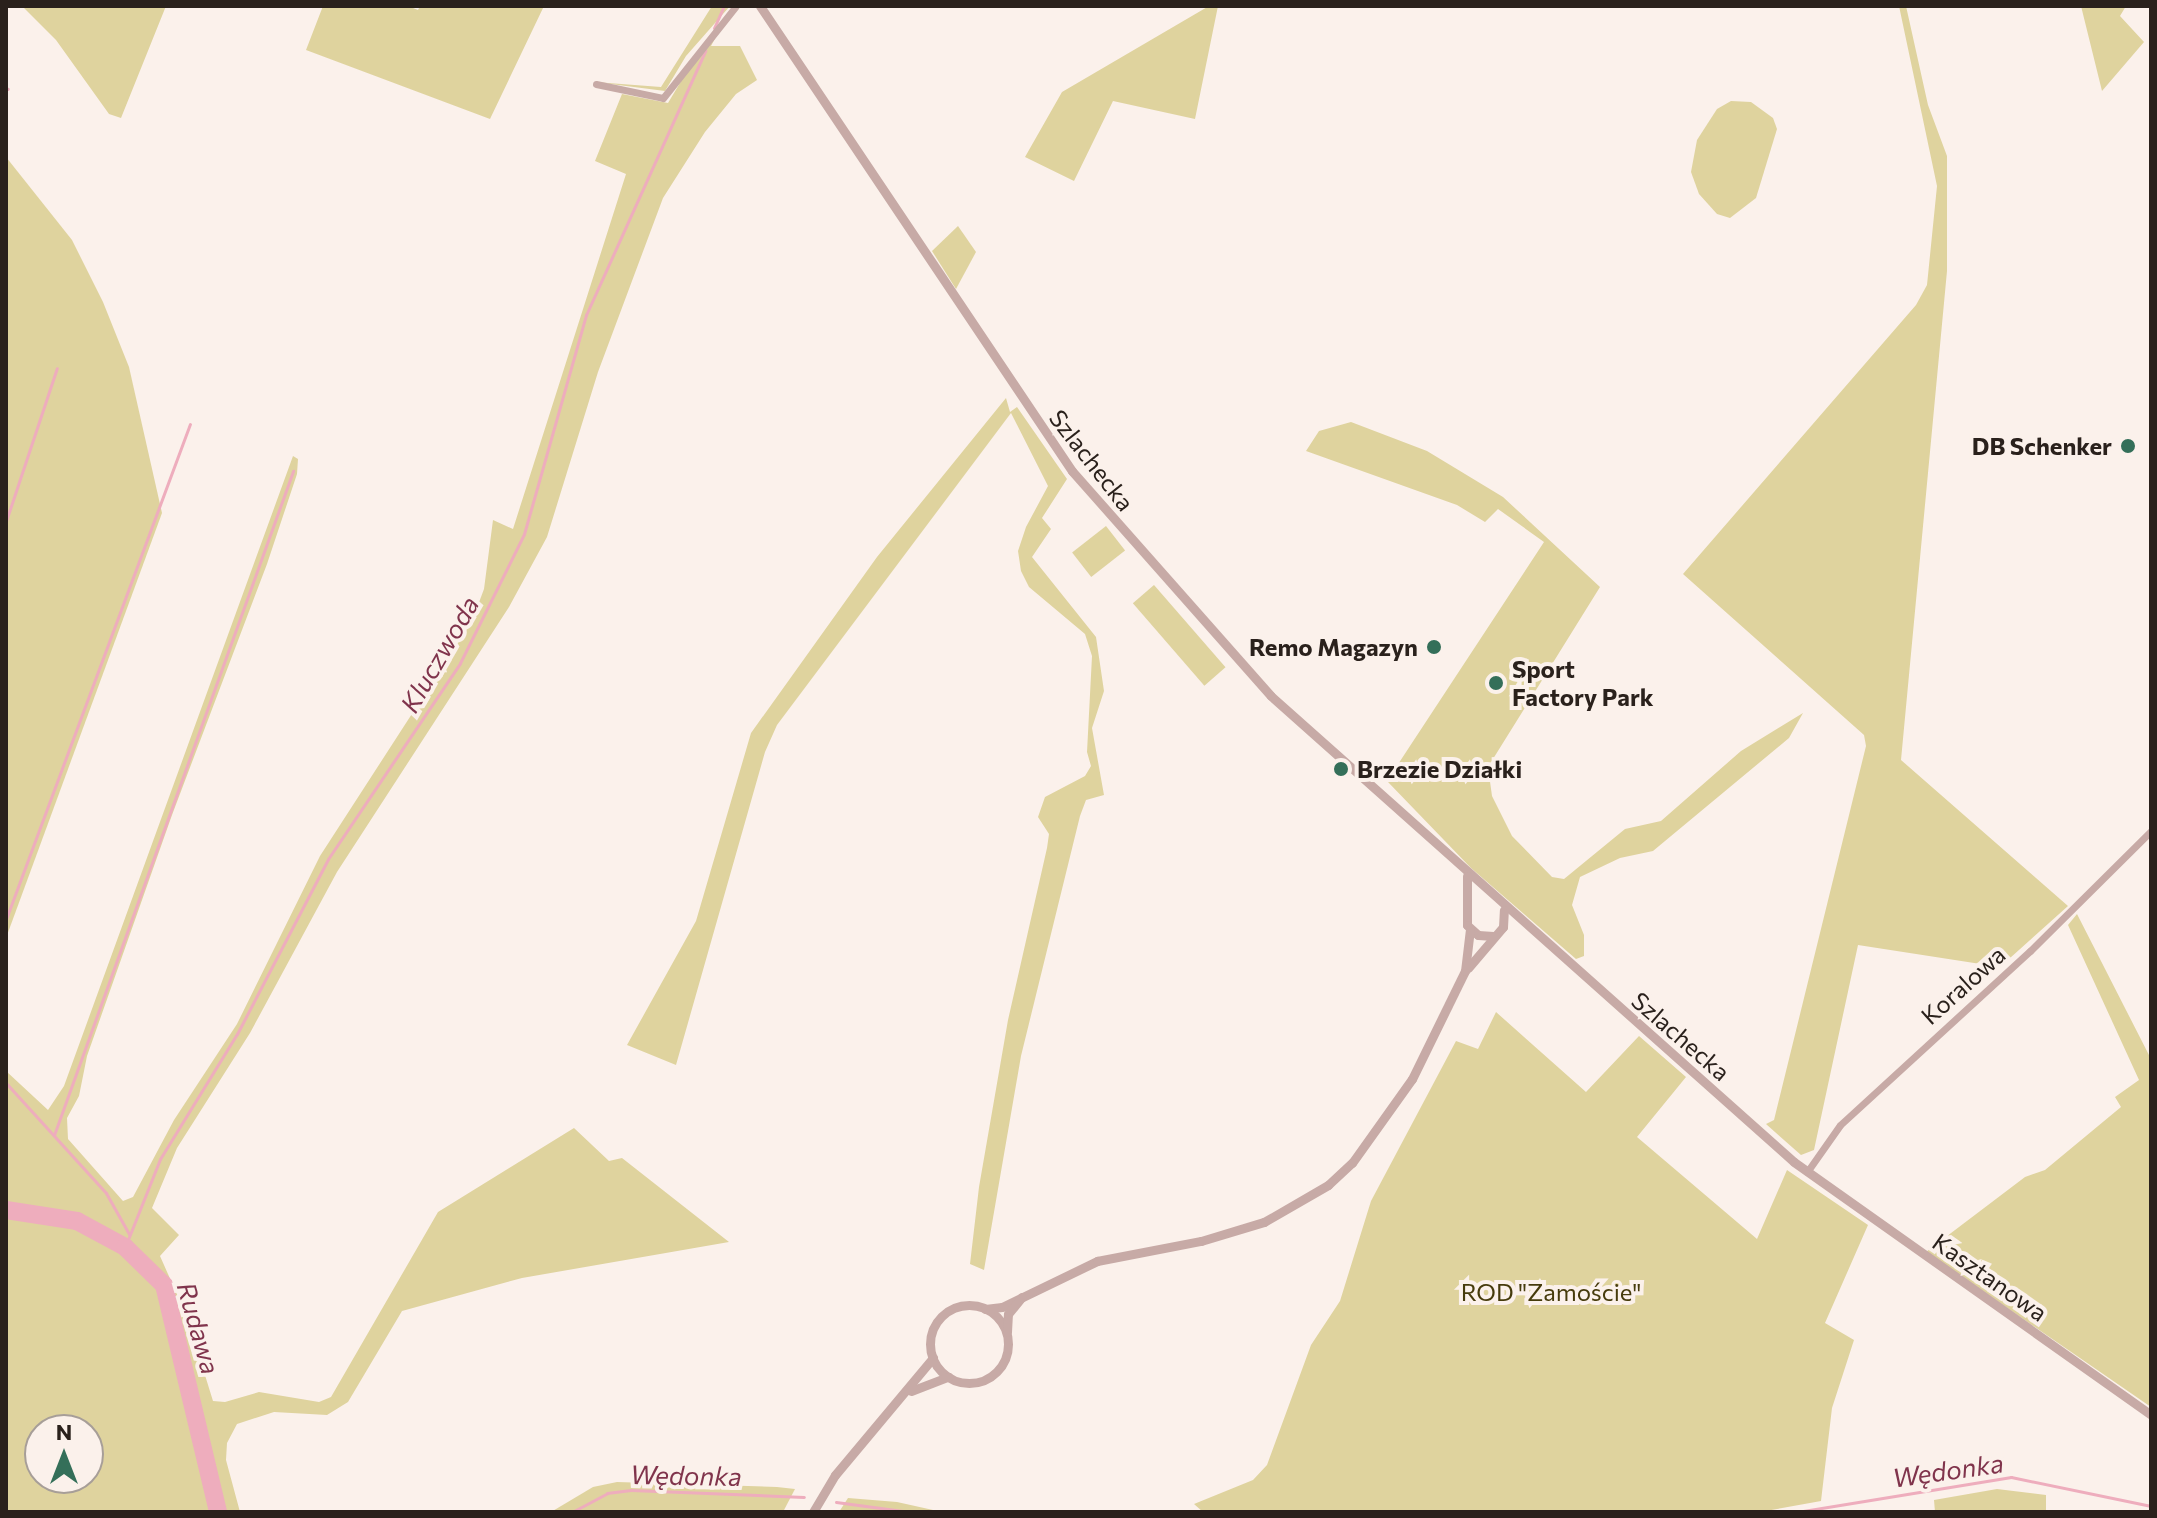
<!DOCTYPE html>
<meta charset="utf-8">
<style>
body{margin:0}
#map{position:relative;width:2157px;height:1518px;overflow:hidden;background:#fbf1eb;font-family:Commissioner,sans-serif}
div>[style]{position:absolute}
.green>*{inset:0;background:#dfd39e;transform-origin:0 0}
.stream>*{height:3px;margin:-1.5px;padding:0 1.5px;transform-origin:1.5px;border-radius:1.5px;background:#eeadbd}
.river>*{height:18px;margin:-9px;padding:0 9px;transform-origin:9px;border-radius:9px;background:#eeadbd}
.minor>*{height:7px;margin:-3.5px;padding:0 3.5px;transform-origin:3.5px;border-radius:3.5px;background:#c7aaa6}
.tertiary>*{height:9px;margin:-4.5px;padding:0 4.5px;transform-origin:4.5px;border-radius:4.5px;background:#c7aaa6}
.tertiary>.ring{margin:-4.5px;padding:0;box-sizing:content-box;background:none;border:9px solid #c7aaa6;border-radius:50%}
.dots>*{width:22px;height:22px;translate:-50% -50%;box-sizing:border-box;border:4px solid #fbf1eb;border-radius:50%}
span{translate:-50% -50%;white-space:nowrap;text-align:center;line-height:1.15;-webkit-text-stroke:8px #fbf1eb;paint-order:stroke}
.poi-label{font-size:24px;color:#2a211c;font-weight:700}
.right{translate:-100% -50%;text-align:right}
.left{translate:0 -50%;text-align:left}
.street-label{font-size:24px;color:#2a211c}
.park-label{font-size:24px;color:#463b0c}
.water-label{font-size:26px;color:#80344c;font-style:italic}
.frame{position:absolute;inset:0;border:8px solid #2a211c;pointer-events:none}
.north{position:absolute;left:24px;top:1414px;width:80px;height:80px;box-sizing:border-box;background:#fbf1eb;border:2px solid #a79e98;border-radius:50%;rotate:0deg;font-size:22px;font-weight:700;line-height:32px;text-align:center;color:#2a211c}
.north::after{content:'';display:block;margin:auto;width:28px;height:36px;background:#346f59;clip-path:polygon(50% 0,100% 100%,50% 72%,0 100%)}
</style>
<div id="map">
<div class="green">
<div style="clip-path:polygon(22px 6px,166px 6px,121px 118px,109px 114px,56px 40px)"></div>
<div style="clip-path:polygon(323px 6px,408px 6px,418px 10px,420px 6px,544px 6px,490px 119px,306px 50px)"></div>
<div style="clip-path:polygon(712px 6px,730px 6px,686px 56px,665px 91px,595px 82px,661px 87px)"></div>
<div style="clip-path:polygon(1209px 6px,1218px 6px,1195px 119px,1113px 101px,1074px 181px,1025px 157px,1062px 92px)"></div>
<div style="clip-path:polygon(1899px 6px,1906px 6px,1928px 105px,1947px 156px,1947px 271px,1901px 760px,2068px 906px,2000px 967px,1858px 945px,1814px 1150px,1801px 1155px,1766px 1124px,1774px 1120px,1866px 746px,1864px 735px,1683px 574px,1916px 305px,1927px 285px,1937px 186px)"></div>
<div style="clip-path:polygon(2081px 6px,2126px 6px,2120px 16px,2144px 42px,2102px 91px)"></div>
<div style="clip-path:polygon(evenodd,719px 31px,711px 46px,740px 46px,757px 80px,736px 94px,705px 132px,663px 198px,598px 372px,547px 537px,509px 607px,337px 872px,250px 1033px,177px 1148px,152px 1208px,179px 1235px,160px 1256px,187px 1317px,213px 1401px,225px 1402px,259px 1392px,319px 1402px,331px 1397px,438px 1212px,574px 1128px,609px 1161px,622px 1158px,729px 1242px,522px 1278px,402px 1311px,348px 1402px,327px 1415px,274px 1412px,237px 1424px,227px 1443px,226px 1460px,240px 1512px,6px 1512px,6px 1071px,48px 1110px,64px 1086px,293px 456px,298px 459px,297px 474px,267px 564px,172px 815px,87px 1056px,79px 1096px,67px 1118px,68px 1139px,123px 1201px,133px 1197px,174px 1120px,237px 1024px,320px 856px,472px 621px,484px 589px,493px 520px,513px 529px,626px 174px,595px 161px,622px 94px,668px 103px,698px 53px,719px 31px,40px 1430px,88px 1430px,88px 1478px,40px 1478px,40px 1430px)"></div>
<div style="clip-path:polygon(1731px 101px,1751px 102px,1773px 118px,1777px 129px,1756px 198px,1730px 218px,1717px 214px,1699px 194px,1691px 172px,1697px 140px,1717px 109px)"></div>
<div style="clip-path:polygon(6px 157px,72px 240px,103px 302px,129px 367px,162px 513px,6px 938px)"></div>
<div style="clip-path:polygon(958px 226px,976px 252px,956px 289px,932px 251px)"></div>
<div style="clip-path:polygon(1006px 398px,1010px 412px,1017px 407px,1067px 479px,1042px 518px,1051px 529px,1032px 557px,1096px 637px,1104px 691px,1092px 728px,1104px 795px,1086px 800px,1080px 816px,1021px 1056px,984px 1270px,970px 1264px,979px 1187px,1008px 1020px,1047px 848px,1049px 834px,1038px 817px,1045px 797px,1085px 776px,1091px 766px,1087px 752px,1092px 656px,1085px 634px,1029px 587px,1021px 571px,1018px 551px,1026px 527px,1048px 486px,1011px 413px,777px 725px,765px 752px,676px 1065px,627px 1045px,696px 921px,751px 733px,877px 557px)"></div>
<div style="clip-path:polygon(1351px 422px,1427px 451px,1503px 497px,1600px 587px,1488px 767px,1492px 796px,1512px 836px,1552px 877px,1564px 879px,1625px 829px,1661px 821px,1741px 751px,1803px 713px,1789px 738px,1653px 851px,1620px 858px,1580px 877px,1572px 905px,1584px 935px,1584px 956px,1576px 959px,1471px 868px,1387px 781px,1544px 542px,1498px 509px,1485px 522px,1457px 505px,1306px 451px,1319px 431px)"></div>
<div style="left:1106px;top:526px;width:31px;height:43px;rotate:52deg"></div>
<div style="left:1154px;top:585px;width:109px;height:28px;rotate:49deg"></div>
<div style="clip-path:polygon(2077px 914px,2151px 1059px,2151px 1407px,1926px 1252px,2025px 1177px,2045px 1170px,2121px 1107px,2115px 1097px,2139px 1080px,2068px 925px)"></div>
<div style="clip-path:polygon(1496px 1012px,1586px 1092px,1639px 1036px,1686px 1077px,1637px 1137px,1757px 1239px,1787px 1170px,1868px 1225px,1825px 1323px,1854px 1340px,1832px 1408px,1821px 1501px,1760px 1512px,1203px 1512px,1194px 1504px,1253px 1480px,1267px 1465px,1311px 1345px,1340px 1301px,1371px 1201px,1456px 1041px,1478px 1049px)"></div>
<div style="clip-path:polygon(617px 1482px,777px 1487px,795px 1489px,783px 1512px,551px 1512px,593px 1487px)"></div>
<div style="clip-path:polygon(1997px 1489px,2046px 1495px,2046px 1512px,1935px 1512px,1934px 1500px)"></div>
<div style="clip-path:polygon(848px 1498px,897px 1502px,942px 1512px,839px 1512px)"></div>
</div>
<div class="stream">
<div style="left:714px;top:28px;width:24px;rotate:-66deg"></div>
<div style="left:6px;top:88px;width:2px;rotate:27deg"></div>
<div style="left:6px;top:521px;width:161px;rotate:-71.6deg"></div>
<div style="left:6px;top:919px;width:528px;rotate:-69.61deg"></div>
<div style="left:6px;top:1083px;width:149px;rotate:47.7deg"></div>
<div style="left:106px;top:1193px;width:47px;rotate:60.7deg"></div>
<div style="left:54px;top:1135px;width:706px;rotate:-70.2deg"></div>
<div style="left:125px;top:1247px;width:95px;rotate:-68.3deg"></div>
<div style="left:160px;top:1159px;width:147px;rotate:-58.4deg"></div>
<div style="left:237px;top:1034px;width:197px;rotate:-62.5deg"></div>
<div style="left:328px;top:859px;width:236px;rotate:-56deg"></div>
<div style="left:460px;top:663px;width:144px;rotate:-63.6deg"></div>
<div style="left:524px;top:534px;width:228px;rotate:-74.2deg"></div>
<div style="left:586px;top:315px;width:290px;rotate:-65.7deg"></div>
<div style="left:836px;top:1502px;width:75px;rotate:7.7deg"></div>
<div style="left:572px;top:1512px;width:40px;rotate:-28deg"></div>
<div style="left:607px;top:1493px;width:24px;rotate:-7deg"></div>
<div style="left:631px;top:1490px;width:173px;rotate:2.3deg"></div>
<div style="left:1797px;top:1512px;width:217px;rotate:-9.3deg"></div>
<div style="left:2011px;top:1477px;width:143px;rotate:11.7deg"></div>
</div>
<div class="river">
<div style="left:6px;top:1210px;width:72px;rotate:8.8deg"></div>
<div style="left:77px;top:1221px;width:55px;rotate:28.4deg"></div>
<div style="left:125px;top:1247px;width:54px;rotate:44.3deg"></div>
<div style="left:164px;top:1285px;width:233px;rotate:76.6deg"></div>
</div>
<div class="minor">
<div style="left:596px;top:84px;width:68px;rotate:11.8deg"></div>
<div style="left:663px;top:98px;width:117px;rotate:-51.6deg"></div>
<div style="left:1807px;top:1172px;width:57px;rotate:-54.9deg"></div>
<div style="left:1840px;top:1125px;width:258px;rotate:-42.5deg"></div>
<div style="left:2030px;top:951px;width:170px;rotate:-44.8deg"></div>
</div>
<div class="tertiary">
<div style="left:760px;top:6px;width:560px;rotate:56.14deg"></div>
<div style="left:1072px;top:471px;width:300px;rotate:48.5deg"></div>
<div style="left:1271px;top:696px;width:700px;rotate:41.7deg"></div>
<div style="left:1794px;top:1162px;width:438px;rotate:35.3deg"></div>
<div style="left:1467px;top:876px;width:49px;rotate:90deg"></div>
<div style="left:1467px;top:925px;width:15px;rotate:42deg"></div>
<div style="left:1478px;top:935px;width:15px;rotate:4deg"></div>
<div style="left:1468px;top:968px;width:54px;rotate:-49.5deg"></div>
<div style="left:1503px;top:927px;width:17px;rotate:-87deg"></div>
<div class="ring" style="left:930px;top:1305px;width:69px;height:69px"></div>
<div style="left:985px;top:1309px;width:17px;rotate:-7deg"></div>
<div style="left:1002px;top:1307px;width:106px;rotate:-25.8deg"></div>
<div style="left:1097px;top:1261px;width:106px;rotate:-10.9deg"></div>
<div style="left:1201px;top:1241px;width:66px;rotate:-16.8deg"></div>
<div style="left:1264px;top:1222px;width:74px;rotate:-30deg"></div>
<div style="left:1328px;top:1185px;width:33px;rotate:-43deg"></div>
<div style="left:1352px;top:1163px;width:103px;rotate:-54.5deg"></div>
<div style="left:1412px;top:1079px;width:120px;rotate:-63.9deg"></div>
<div style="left:1465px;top:971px;width:42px;rotate:-83.2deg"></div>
<div style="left:1007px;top:1332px;width:18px;rotate:-87deg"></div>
<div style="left:1008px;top:1314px;width:22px;rotate:-51deg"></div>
<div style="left:911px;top:1391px;width:40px;rotate:-21deg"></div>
<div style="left:813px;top:1512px;width:43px;rotate:-59.3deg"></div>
<div style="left:835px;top:1475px;width:153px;rotate:-50.1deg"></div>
</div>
<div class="dots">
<div style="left:2128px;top:446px;background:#346f59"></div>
<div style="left:1434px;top:647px;background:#346f59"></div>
<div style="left:1496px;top:683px;background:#346f59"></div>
<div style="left:1341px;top:769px;background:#346f59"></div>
</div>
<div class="poi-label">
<span class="right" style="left:2112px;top:446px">DB Schenker</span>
<span class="right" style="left:1418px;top:647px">Remo Magazyn</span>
<span class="left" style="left:1512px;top:683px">Sport<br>Factory Park</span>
<span class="left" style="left:1357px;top:769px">Brzezie Działki</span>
</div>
<div class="street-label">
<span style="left:1092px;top:460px;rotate:52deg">Szlachecka</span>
<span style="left:1963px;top:985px;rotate:-42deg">Koralowa</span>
<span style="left:1681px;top:1036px;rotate:41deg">Szlachecka</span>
<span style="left:1990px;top:1277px;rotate:35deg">Kasztanowa</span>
</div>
<div class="park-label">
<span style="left:1551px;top:1292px">ROD "Zamoście"</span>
</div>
<div class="water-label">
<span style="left:439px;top:654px;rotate:-60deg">Kluczwoda</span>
<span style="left:199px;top:1328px;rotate:74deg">Rudawa</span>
<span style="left:1948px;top:1470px;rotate:-8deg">Wędonka</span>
<span style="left:686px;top:1475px;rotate:1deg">Wędonka</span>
</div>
<div class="frame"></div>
<div class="north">N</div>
</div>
